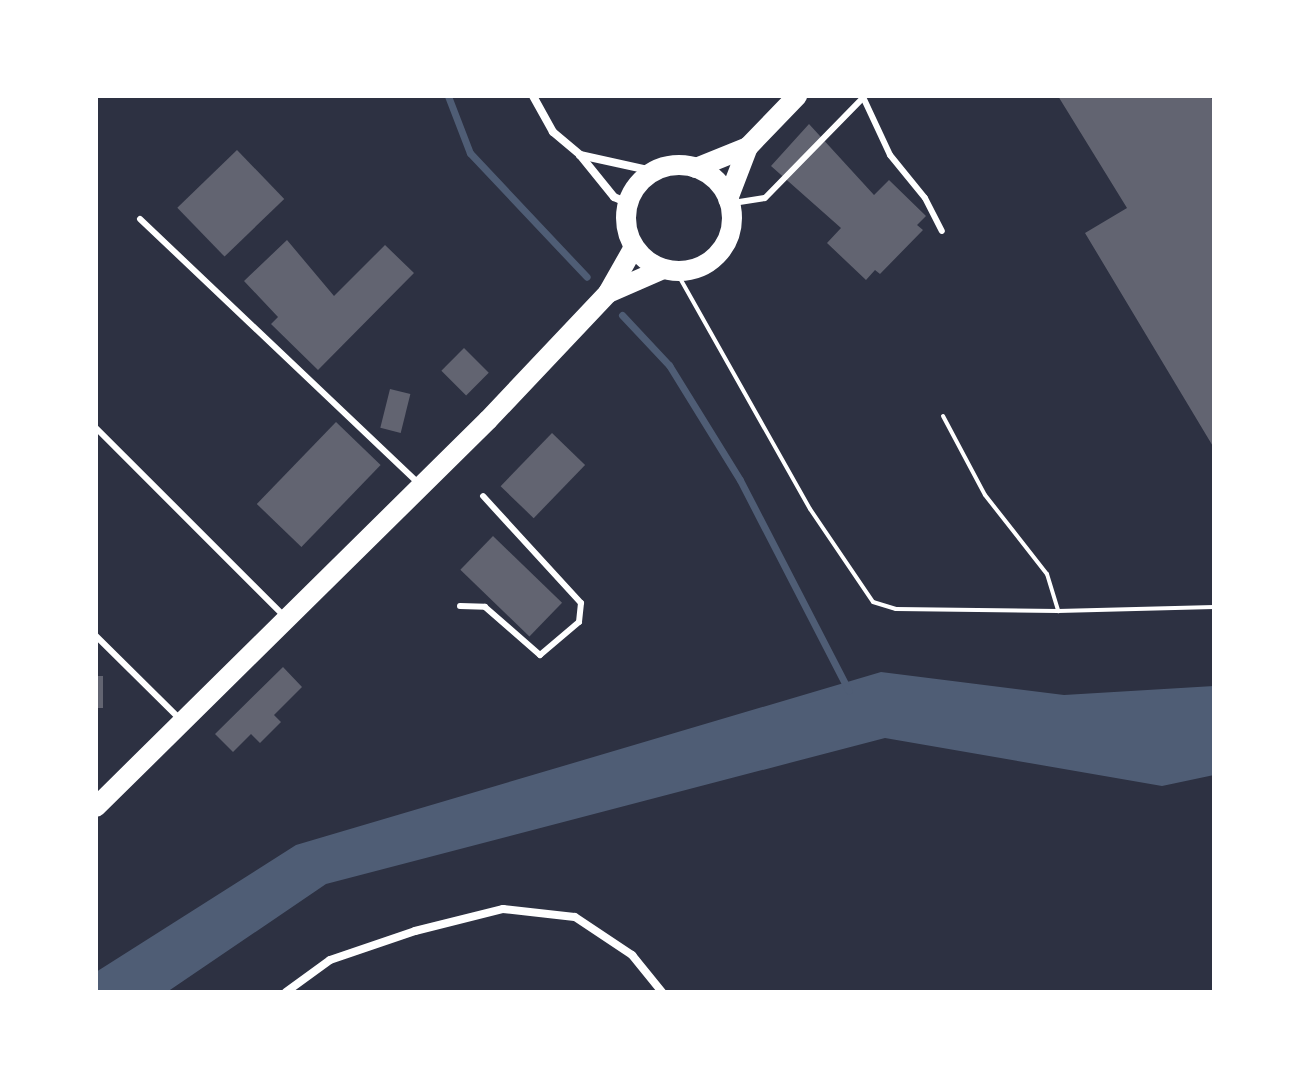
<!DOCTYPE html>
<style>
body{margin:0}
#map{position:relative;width:1310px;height:1088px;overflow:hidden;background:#2d3142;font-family:Rubik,sans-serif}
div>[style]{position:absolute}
.water>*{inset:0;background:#4f5d75}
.stream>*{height:7px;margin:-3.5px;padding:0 3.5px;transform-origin:3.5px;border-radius:3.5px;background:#4f5d75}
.building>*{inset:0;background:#626471;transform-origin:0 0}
.path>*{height:4px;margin:-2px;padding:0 2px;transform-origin:2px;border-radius:2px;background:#fff}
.service>*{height:6px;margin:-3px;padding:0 3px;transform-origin:3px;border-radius:3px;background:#fff}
.minor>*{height:8px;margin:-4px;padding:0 4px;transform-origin:4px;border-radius:4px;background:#fff}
.primary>*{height:20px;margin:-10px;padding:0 10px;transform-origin:10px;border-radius:10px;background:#fff}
.primary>.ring{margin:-10px;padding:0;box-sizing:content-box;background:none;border:20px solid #fff;border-radius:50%}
span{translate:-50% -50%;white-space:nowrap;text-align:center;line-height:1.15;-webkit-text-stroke:8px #fff;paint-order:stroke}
.frame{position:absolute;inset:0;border:98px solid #fff;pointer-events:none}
</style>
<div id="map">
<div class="water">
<div style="clip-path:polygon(881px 672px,1064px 695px,1214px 686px,1214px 775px,1162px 786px,885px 738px,326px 884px,167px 992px,96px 992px,96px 972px,296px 845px)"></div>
</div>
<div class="stream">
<div style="left:448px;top:96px;width:61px;rotate:68.9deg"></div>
<div style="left:470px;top:153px;width:170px;rotate:46.7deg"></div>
<div style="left:622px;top:315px;width:69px;rotate:46.8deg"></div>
<div style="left:669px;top:365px;width:135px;rotate:58.3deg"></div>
<div style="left:740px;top:480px;width:237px;rotate:62.7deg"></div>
</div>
<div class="building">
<div style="clip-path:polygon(1058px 96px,1210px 96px,1214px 102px,1214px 448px,1085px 233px,1127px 208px)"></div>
<div style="clip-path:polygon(809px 124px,874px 195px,889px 180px,926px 216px,917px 225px,923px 230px,880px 274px,875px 270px,866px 280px,827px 243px,841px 228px,771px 166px)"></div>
<div style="left:237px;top:150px;width:68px;height:83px;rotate:46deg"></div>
<div style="clip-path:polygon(287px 240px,334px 296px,385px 245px,414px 273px,318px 370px,271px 324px,278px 317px,244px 281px)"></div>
<div style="left:464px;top:348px;width:35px;height:32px;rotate:45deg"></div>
<div style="left:390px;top:389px;width:21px;height:40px;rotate:14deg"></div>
<div style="left:336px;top:422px;width:62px;height:114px;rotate:44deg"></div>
<div style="left:552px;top:433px;width:46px;height:74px;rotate:44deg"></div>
<div style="left:493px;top:536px;width:96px;height:47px;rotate:44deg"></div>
<div style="clip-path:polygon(283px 667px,302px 687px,274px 715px,281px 722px,260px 743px,251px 734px,233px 752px,215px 734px)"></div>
<div style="left:96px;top:676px;width:7px;height:32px"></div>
</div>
<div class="path">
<div style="left:681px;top:280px;width:263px;rotate:60.6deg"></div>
<div style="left:810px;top:509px;width:112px;rotate:55.9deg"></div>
<div style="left:873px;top:602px;width:24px;rotate:17deg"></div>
<div style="left:896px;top:609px;width:162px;rotate:0.7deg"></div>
<div style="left:943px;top:416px;width:89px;rotate:62deg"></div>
<div style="left:985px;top:495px;width:100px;rotate:51.9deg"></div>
<div style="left:1047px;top:574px;width:39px;rotate:73deg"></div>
<div style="left:1058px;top:611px;width:156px;rotate:-1.5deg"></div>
</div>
<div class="service">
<div style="left:863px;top:97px;width:64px;rotate:65deg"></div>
<div style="left:890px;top:155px;width:55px;rotate:50.9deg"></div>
<div style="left:925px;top:198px;width:37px;rotate:63deg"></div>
<div style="left:733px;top:203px;width:32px;rotate:-9deg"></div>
<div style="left:765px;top:198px;width:140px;rotate:-45.6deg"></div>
<div style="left:140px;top:219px;width:385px;rotate:43.5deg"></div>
<div style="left:96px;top:428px;width:264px;rotate:45deg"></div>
<div style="left:460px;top:606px;width:25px;rotate:2deg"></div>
<div style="left:485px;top:607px;width:73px;rotate:41.1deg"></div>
<div style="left:540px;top:655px;width:51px;rotate:-40.2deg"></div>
<div style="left:579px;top:622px;width:19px;rotate:-84deg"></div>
<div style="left:581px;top:603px;width:145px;rotate:-132.5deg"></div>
<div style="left:96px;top:636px;width:118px;rotate:44.7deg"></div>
</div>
<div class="minor">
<div style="left:533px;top:96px;width:41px;rotate:60.9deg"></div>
<div style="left:553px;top:132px;width:35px;rotate:40deg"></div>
<div style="left:628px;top:203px;width:15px;rotate:-157deg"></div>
<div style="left:614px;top:197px;width:54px;rotate:-129deg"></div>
<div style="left:580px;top:155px;width:75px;rotate:12.4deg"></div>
<div style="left:286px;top:992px;width:54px;rotate:-36deg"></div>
<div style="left:330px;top:960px;width:90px;rotate:-18.8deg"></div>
<div style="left:415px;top:931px;width:91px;rotate:-14deg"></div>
<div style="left:503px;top:909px;width:72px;rotate:6.3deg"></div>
<div style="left:575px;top:917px;width:69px;rotate:33.7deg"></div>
<div style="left:632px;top:955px;width:48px;rotate:51deg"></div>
</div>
<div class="primary">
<div class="ring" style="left:626px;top:165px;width:86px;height:86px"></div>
<div style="left:696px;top:168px;width:56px;rotate:-22deg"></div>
<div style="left:748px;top:147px;width:71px;rotate:-46.1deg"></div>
<div style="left:728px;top:199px;width:56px;rotate:-69deg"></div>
<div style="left:608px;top:293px;width:60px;rotate:-23.6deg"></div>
<div style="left:96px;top:807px;width:551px;rotate:-44.63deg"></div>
<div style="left:488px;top:420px;width:175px;rotate:-46.6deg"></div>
<div style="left:608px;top:293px;width:53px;rotate:-60.5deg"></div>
</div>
<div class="frame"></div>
</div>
